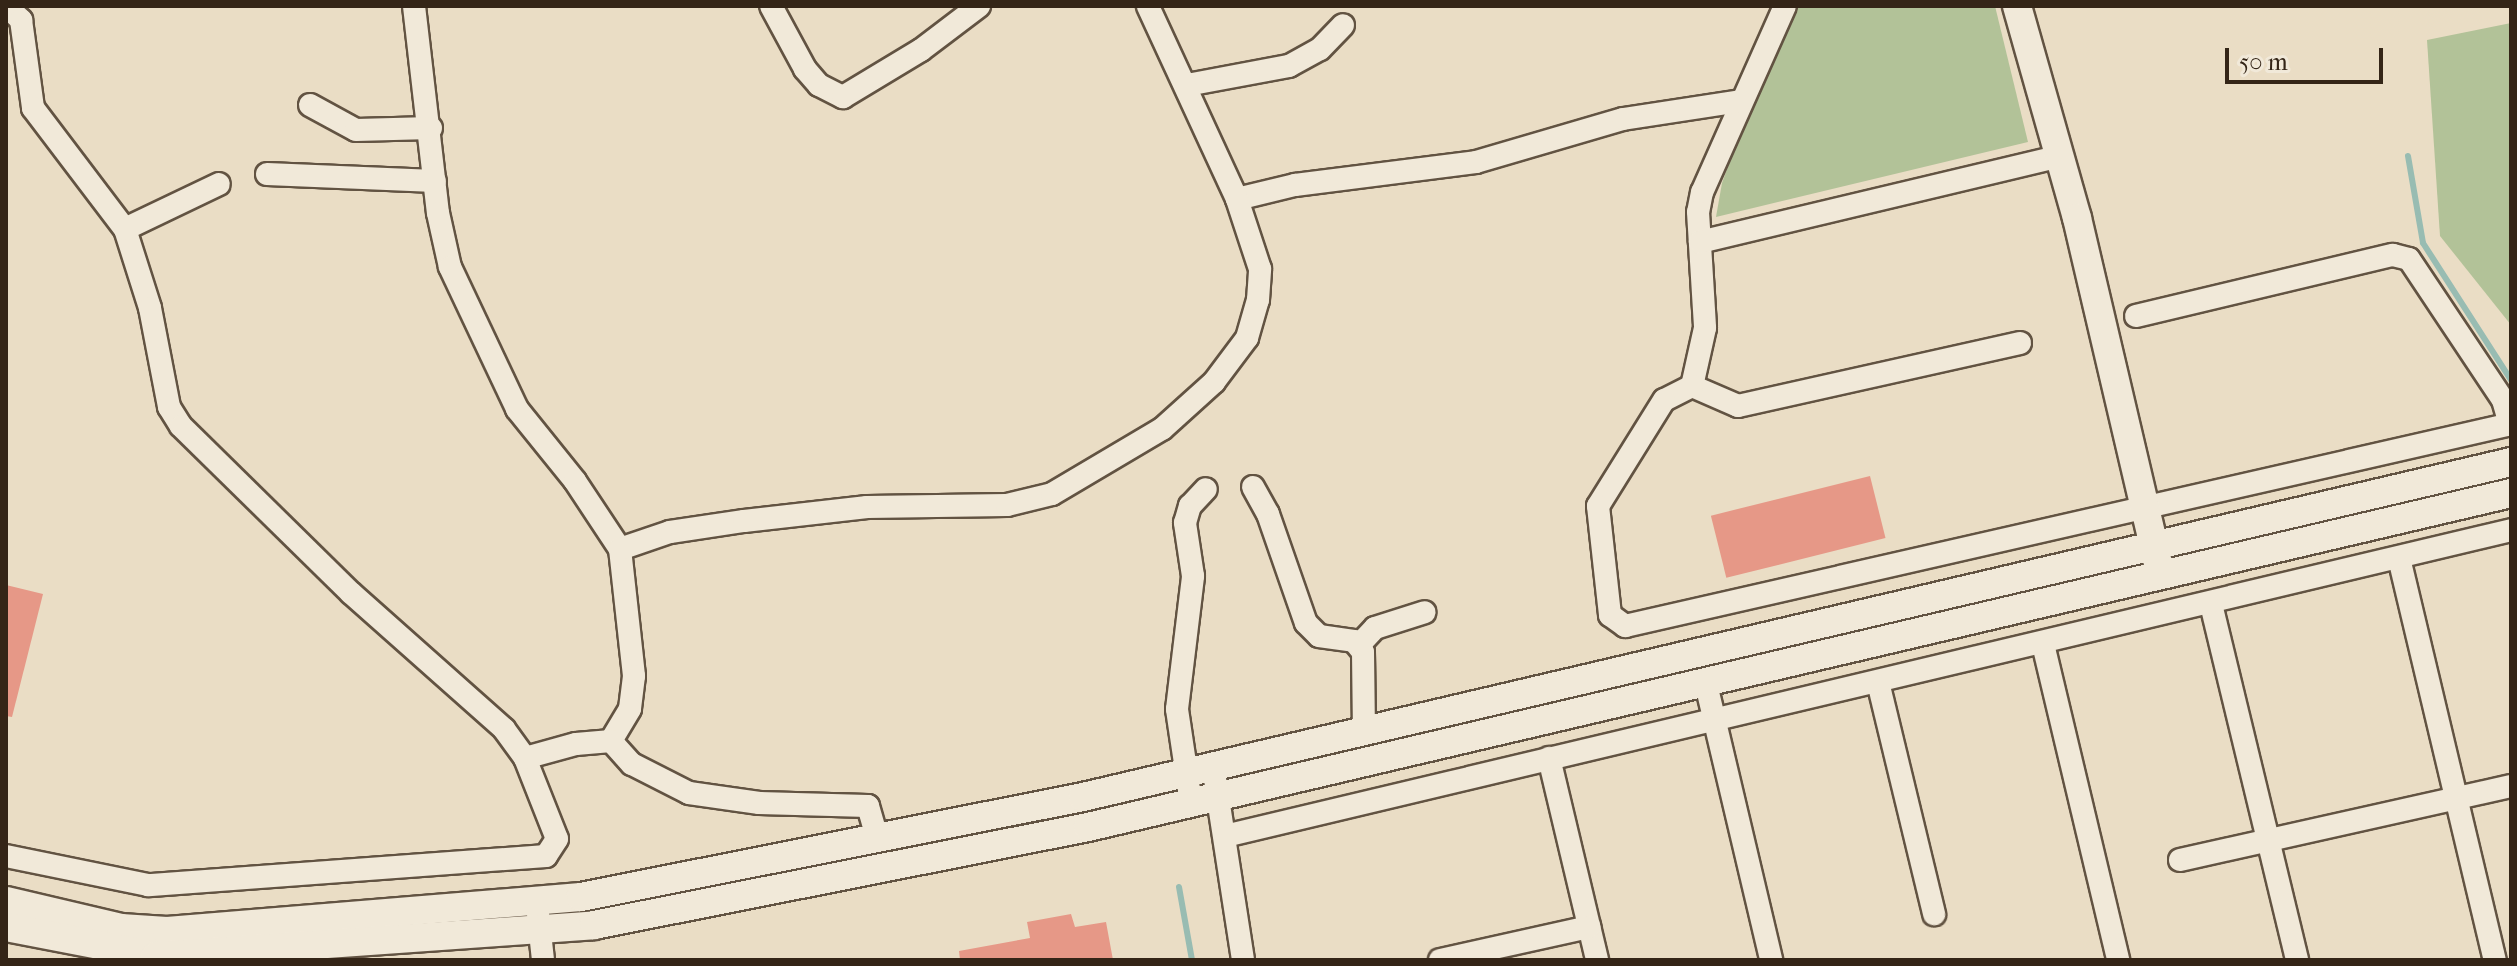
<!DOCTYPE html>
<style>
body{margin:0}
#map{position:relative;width:2517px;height:966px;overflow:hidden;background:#eaddc5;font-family:"IM FELL French Canon",serif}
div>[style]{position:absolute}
.green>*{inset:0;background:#b2c298}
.stream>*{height:6px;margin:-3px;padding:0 3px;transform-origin:3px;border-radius:3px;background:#98bcb2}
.building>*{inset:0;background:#e69887;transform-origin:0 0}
.roads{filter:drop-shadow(2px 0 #625342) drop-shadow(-2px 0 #625342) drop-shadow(0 2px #625342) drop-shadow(0 -2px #625342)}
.minor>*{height:22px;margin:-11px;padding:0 11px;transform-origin:11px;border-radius:11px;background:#f1e9d9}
.tertiary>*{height:28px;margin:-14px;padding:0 14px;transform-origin:14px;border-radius:14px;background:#f1e9d9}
span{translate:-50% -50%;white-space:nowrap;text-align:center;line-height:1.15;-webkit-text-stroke:7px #f1e9d9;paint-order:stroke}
.frame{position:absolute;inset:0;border:8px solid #342517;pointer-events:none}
.scale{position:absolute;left:2225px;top:48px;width:158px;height:36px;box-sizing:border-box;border:4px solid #342517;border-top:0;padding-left:10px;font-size:24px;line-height:28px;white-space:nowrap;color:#342517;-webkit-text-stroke:6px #f1e9d9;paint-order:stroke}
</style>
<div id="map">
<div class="green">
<div style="clip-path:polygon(1795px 6px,1995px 6px,2028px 142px,1716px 217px,1722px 183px,1750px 106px)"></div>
<div style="clip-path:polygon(2511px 23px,2511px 325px,2440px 236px,2427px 40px)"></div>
</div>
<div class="stream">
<div style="left:2408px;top:156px;width:88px;rotate:80.2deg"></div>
<div style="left:2423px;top:243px;width:163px;rotate:57.3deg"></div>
<div style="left:1179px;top:887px;width:74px;rotate:79.9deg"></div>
</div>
<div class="building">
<div style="left:1870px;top:476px;width:64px;height:164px;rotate:76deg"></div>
<div style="clip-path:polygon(6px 585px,43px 594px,12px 717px,6px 716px)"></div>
<div style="clip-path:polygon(1071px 914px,1075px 927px,1106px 922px,1113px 960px,960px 960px,959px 951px,1030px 938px,1027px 922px)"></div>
</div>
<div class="roads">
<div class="minor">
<div style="left:6px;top:6px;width:21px;rotate:43deg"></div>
<div style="left:21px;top:20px;width:89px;rotate:82.2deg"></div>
<div style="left:33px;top:108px;width:152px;rotate:52.8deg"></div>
<div style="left:125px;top:229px;width:83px;rotate:72.4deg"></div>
<div style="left:150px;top:308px;width:101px;rotate:79.1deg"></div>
<div style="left:169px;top:407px;width:22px;rotate:58deg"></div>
<div style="left:181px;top:426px;width:238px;rotate:44.5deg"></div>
<div style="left:351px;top:593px;width:205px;rotate:41.6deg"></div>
<div style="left:504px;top:729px;width:36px;rotate:54deg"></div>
<div style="left:525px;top:758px;width:87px;rotate:68.4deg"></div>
<div style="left:557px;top:839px;width:20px;rotate:123deg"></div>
<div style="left:546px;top:856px;width:399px;rotate:175.8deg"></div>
<div style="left:148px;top:885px;width:145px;rotate:-168.5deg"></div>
<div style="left:414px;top:6px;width:208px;rotate:83.4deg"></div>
<div style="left:438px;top:213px;width:55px;rotate:77.5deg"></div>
<div style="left:450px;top:267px;width:157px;rotate:64.7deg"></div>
<div style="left:517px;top:409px;width:92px;rotate:51.1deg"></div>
<div style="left:575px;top:481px;width:82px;rotate:56.5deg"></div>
<div style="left:620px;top:549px;width:128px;rotate:83.7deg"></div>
<div style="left:634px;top:676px;width:33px;rotate:97deg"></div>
<div style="left:630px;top:709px;width:37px;rotate:121deg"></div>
<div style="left:771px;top:6px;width:72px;rotate:61.6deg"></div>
<div style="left:805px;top:69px;width:21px;rotate:49deg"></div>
<div style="left:819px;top:85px;width:27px;rotate:27deg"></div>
<div style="left:843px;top:97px;width:91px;rotate:-31.1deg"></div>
<div style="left:921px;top:50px;width:73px;rotate:-37.2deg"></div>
<div style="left:1785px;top:6px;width:204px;rotate:114deg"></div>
<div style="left:1702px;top:192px;width:20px;rotate:101deg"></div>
<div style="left:1698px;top:212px;width:116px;rotate:86.5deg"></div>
<div style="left:1705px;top:328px;width:59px;rotate:102.6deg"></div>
<div style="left:1692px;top:386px;width:50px;rotate:23.5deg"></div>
<div style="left:1738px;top:406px;width:289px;rotate:-12.6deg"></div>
<div style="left:1187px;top:85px;width:104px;rotate:-10.6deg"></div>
<div style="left:1289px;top:66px;width:35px;rotate:-29deg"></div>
<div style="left:1320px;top:49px;width:33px;rotate:-46deg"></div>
<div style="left:310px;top:105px;width:52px;rotate:28.5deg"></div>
<div style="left:356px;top:130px;width:75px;rotate:-1.5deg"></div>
<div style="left:267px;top:174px;width:168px;rotate:2.4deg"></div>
<div style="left:1237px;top:199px;width:60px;rotate:-13.6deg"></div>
<div style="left:1295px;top:185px;width:182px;rotate:-7.2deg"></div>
<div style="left:1476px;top:162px;width:153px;rotate:-16.3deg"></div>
<div style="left:1623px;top:119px;width:119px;rotate:-8.7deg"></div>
<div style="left:125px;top:229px;width:104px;rotate:-25.6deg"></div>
<div style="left:1700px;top:242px;width:368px;rotate:-13.4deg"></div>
<div style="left:2136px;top:316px;width:264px;rotate:-13.4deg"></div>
<div style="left:2393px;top:255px;width:16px;rotate:14deg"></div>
<div style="left:2409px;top:259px;width:169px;rotate:56.3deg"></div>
<div style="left:2503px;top:400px;width:26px;rotate:74deg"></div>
<div style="left:1692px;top:386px;width:31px;rotate:153deg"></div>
<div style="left:1664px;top:400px;width:125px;rotate:121.9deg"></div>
<div style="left:1598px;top:506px;width:110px;rotate:83.7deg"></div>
<div style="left:1610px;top:615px;width:19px;rotate:36deg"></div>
<div style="left:1625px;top:626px;width:909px;rotate:-12.84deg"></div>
<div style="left:1253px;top:487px;width:31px;rotate:61deg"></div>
<div style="left:1268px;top:514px;width:115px;rotate:70.8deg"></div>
<div style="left:1306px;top:623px;width:18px;rotate:45deg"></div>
<div style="left:1319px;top:636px;width:35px;rotate:8deg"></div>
<div style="left:1354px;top:641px;width:14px;rotate:51deg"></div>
<div style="left:1363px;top:652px;width:78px;rotate:89.3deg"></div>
<div style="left:620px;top:549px;width:53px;rotate:-18.8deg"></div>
<div style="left:670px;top:532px;width:75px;rotate:-8.5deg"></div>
<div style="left:744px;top:521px;width:124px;rotate:-6.5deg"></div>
<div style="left:867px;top:507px;width:140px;rotate:-0.8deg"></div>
<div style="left:1007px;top:505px;width:46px;rotate:-13.7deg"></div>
<div style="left:1052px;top:494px;width:128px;rotate:-30.6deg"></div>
<div style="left:1162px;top:429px;width:70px;rotate:-42.1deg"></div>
<div style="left:1214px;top:382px;width:55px;rotate:-53.1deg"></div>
<div style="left:1247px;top:338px;width:40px;rotate:-74deg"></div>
<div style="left:1258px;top:300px;width:31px;rotate:-86deg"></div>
<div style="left:1260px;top:269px;width:74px;rotate:-108.2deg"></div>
<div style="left:1237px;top:199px;width:213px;rotate:-114.8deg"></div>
<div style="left:2399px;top:558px;width:413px;rotate:76.6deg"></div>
<div style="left:2211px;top:604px;width:366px;rotate:76.4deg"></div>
<div style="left:2043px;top:644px;width:325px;rotate:76.6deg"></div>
<div style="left:1359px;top:645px;width:23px;rotate:-47deg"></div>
<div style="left:1375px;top:628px;width:52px;rotate:-17.7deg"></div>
<div style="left:1878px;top:682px;width:239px;rotate:76.4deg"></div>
<div style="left:1706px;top:684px;width:284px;rotate:76.7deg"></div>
<div style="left:611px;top:741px;width:31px;rotate:48deg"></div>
<div style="left:632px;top:764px;width:64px;rotate:27deg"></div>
<div style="left:689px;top:793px;width:71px;rotate:8.1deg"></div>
<div style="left:759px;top:803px;width:109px;rotate:1.6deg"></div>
<div style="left:868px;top:806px;width:36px;rotate:74deg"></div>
<div style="left:525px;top:758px;width:53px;rotate:-15.4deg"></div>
<div style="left:576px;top:744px;width:35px;rotate:-5deg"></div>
<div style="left:1549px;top:758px;width:208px;rotate:76.6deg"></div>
<div style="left:1213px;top:766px;width:196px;rotate:81.2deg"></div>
<div style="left:1191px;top:803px;width:95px;rotate:-98.5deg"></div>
<div style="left:1177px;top:709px;width:134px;rotate:-83.1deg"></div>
<div style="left:1193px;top:576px;width:54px;rotate:-98.6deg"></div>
<div style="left:1185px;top:523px;width:18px;rotate:-74deg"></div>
<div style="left:1190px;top:506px;width:23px;rotate:-47deg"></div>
<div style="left:1225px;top:836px;width:1322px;rotate:-13.38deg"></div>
<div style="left:2180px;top:860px;width:339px;rotate:-12.6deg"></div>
<div style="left:538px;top:914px;width:46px;rotate:83.8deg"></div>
<div style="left:1440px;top:960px;width:153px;rotate:-12.5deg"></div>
</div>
<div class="tertiary">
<div style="left:2017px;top:6px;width:220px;rotate:74.2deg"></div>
<div style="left:2077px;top:218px;width:354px;rotate:76.8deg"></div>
<div style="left:6px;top:901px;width:118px;rotate:13.2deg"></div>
<div style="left:121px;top:928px;width:46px;rotate:3.7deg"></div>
<div style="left:167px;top:931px;width:415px;rotate:-4.7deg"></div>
<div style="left:581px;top:897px;width:512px;rotate:-11.27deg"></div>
<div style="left:1083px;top:797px;width:1467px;rotate:-13.2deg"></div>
<div style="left:6px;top:927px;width:153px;rotate:10.9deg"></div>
<div style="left:156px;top:956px;width:439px;rotate:-4deg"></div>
<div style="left:594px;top:925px;width:504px;rotate:-11.22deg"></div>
<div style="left:1088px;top:827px;width:1462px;rotate:-13.21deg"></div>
</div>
</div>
<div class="frame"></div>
<div class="scale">50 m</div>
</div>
